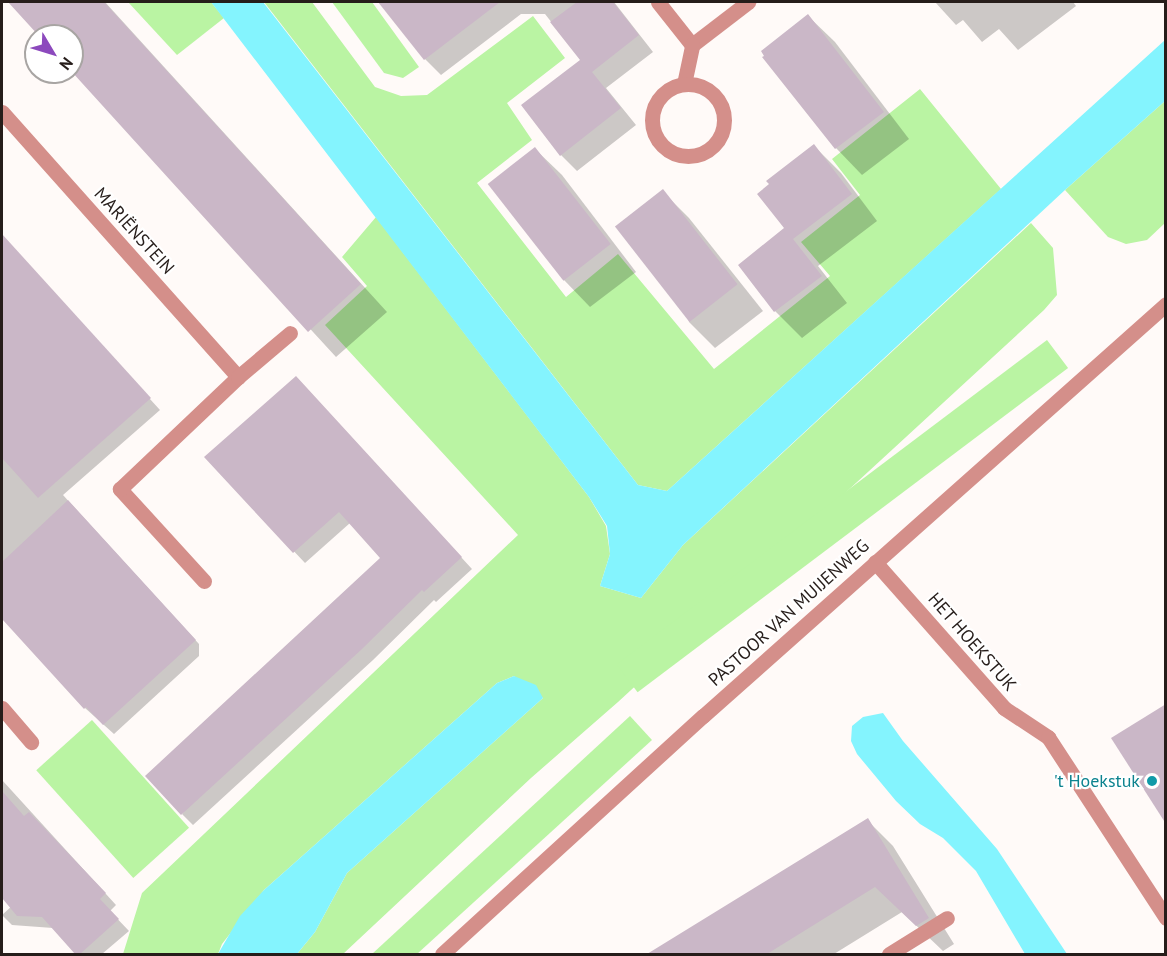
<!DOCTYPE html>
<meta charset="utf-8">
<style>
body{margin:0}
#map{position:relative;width:1167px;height:956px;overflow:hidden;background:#fffaf8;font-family:"PT Sans",sans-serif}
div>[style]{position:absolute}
.green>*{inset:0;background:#baf4a3;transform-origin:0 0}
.water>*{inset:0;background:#84f4fe}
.shadow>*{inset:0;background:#0003}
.building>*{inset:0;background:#cab7c7;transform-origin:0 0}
.lane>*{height:15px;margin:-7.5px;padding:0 7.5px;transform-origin:7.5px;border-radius:7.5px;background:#d48f8a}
.street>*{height:15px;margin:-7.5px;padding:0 7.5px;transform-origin:7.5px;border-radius:7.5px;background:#d48f8a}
.street>.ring{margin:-7.5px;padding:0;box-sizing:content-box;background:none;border:15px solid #d48f8a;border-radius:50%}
.dots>*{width:16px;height:16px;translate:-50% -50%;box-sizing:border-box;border:3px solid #fff;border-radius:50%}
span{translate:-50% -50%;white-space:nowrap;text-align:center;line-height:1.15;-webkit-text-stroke:4.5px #fff;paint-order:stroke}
.street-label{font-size:18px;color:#261d1a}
.culture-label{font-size:18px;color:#0d838f}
.right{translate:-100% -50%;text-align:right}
.frame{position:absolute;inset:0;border:3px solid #261d1a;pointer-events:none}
.north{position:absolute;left:24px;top:24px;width:60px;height:60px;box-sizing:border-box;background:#fff;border:2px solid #a8a5a3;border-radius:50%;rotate:128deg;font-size:16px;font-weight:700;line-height:24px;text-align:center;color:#261d1a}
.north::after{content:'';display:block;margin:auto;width:21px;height:27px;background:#8c49bd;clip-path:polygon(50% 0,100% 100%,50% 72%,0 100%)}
</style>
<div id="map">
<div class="green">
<div style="clip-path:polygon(128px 2px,211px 2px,224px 18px,177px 55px)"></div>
<div style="clip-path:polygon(264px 2px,312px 2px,375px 87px,401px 96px,427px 95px,533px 16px,565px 58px,507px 103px,532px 140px,477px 183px,566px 297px,618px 254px,714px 369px,830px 276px,801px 242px,860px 195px,832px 159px,920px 89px,1001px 189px,667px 491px,638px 485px)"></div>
<div style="clip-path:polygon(332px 2px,372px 2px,419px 67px,403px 78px,384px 73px)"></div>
<div style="clip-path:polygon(1165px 101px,1165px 223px,1147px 240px,1126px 244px,1108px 237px,1065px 190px)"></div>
<div style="clip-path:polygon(376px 217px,589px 497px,606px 526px,610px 554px,600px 586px,641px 598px,683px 545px,1031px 223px,1053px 248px,1057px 295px,1044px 310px,618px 702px,531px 778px,343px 954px,297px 954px,315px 932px,347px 873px,543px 698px,514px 676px,497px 683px,264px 890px,222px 944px,218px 954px,123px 954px,142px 893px,518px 535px,325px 325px,367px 286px,342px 257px)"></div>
<div style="left:1047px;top:340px;width:35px;height:539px;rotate:53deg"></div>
<div style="clip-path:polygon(630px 716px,652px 740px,417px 954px,372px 954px)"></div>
<div style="left:92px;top:720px;width:145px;height:75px;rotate:48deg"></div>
</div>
<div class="water">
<div style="clip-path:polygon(211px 2px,263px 2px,638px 485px,667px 491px,1165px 40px,1165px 101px,1065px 190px,683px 545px,641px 598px,600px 586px,610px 554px,607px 526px,589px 497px)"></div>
<div style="clip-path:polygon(514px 676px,536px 685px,543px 698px,347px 873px,315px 932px,297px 954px,218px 954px,240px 916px,264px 890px,497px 683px)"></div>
<div style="clip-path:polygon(883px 713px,903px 741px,997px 849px,1067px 954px,1025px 954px,976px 871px,943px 838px,920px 824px,896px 801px,857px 754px,851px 741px,852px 726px,863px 717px)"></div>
</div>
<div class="shadow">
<div style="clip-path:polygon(10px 2px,105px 2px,387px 312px,336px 357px,72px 70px,72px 36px,41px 36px)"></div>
<div style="clip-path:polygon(380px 2px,614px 2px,653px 52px,606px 88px,636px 125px,577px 171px,561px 155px,523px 105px,582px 61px,545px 14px,521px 14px,441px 75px,425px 59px)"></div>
<div style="clip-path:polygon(935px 2px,1073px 2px,1076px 6px,1018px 50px,999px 29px,982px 42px,963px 20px,956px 25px)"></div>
<div style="clip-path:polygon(808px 16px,835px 42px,909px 139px,862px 175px,836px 148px,764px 57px)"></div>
<div style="clip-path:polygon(814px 146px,841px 173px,877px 221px,818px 266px,847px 303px,802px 338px,775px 311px,740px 265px,786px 229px)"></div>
<div style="clip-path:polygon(535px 149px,562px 175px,636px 272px,590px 307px,564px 280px)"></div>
<div style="clip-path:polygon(663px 192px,689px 218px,763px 311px,715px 348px,689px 322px)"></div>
<div style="clip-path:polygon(13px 249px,160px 410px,63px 495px,199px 644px,199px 656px,114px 734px,85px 708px,2px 617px,2px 260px)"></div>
<div style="clip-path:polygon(307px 389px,472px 569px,436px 602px,434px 600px,373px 660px,193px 825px,182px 814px,382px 558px,350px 523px,305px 563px,206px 458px)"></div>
<div style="clip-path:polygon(2px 780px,116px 905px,110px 911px,129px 931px,102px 954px,77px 954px,53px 928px,12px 925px,2px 915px,23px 896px,2px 872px)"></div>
<div style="clip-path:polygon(867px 820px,893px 846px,954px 944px,943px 951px,902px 912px,834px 954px,650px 954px)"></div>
</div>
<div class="building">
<div style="clip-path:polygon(8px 2px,104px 2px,361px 284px,308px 332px,72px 72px,72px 36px,39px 36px)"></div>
<div style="clip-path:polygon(378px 2px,500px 2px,424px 60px)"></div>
<div style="clip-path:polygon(577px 2px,613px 2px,639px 35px,592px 72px,621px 108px,560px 156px,521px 105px,580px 60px,550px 22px)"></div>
<div style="clip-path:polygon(808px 14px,884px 112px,835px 149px,762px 57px,764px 56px,761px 51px)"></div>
<div style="clip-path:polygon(814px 144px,852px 194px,793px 239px,822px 276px,774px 312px,738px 265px,784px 228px,757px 194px,769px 184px,766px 181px)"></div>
<div style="left:535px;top:147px;width:123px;height:60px;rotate:52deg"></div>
<div style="left:663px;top:189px;width:121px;height:61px;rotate:52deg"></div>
<div style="clip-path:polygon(2px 234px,151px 398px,38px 498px,2px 458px)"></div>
<div style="clip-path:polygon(296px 376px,462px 557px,424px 592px,422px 590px,362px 649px,181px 815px,145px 776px,380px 558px,339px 512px,293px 553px,204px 457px)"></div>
<div style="clip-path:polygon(68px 500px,196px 640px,103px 725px,86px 707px,84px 709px,2px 619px,2px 562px)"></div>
<div style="clip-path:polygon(1166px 704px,1166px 824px,1111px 738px)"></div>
<div style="clip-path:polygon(2px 791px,24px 816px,29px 812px,106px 893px,100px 899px,119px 919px,80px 954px,75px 954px,42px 917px,17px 916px,2px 898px)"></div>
<div style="clip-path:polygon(868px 818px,929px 918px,916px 926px,875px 887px,767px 954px,647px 954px)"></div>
</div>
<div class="lane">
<div style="left:2px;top:708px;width:45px;rotate:49.5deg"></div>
</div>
<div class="street">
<div style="left:658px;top:2px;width:55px;rotate:51.7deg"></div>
<div style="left:692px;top:45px;width:71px;rotate:-37.5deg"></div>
<div style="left:684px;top:84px;width:40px;rotate:-78deg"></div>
<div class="ring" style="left:652px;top:84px;width:57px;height:57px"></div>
<div style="left:2px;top:112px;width:355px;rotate:48.3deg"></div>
<div style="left:875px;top:562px;width:195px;rotate:48.5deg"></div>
<div style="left:1004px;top:708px;width:53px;rotate:33.4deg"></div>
<div style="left:1048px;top:737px;width:216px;rotate:56.9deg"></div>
<div style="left:204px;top:581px;width:125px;rotate:-132.4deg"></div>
<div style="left:120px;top:489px;width:163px;rotate:-43.5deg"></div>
<div style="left:238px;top:377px;width:68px;rotate:-40.2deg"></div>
<div style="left:442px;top:954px;width:353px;rotate:-42.4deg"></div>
<div style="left:703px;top:716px;width:620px;rotate:-41.66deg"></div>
<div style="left:889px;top:954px;width:68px;rotate:-31.8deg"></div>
</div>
<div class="dots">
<div style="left:1152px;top:781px;background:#0f9aa8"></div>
</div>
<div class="street-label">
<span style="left:134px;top:231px;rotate:48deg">MARIËNSTEIN</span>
<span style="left:789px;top:613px;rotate:-42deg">PASTOOR VAN MUIJENWEG</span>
<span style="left:972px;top:642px;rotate:49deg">HET HOEKSTUK</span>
</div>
<div class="culture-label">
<span class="right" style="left:1140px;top:781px">'t Hoekstuk</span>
</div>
<div class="frame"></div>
<div class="north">N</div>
</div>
